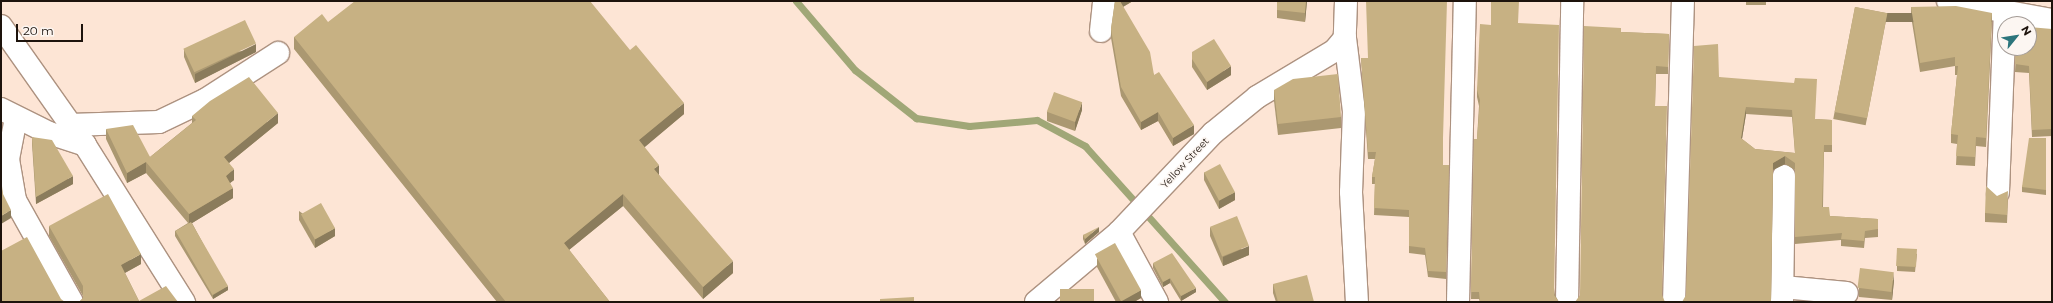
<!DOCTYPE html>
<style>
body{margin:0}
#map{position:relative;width:2053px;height:303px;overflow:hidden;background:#fde5d5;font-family:Montserrat,sans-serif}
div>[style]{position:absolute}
.stream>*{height:7px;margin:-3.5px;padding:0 3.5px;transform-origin:3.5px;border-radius:3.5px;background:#a0a777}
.roads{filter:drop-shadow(1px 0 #ad9280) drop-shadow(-1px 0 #ad9280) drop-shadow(0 1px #ad9280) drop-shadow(0 -1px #ad9280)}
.minor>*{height:22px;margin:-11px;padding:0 11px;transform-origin:11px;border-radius:11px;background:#fff}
.wall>*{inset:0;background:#ab9871;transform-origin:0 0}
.shaded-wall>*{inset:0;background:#8b7c5c;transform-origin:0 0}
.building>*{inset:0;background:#c7b183;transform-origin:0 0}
span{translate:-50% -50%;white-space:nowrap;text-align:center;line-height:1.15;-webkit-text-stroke:3px #fcf6f2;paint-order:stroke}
.street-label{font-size:10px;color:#1d130c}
.frame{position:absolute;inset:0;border:2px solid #1d130c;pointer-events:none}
.north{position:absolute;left:1997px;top:16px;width:40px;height:40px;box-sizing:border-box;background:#fcf6f2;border:1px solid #a39b96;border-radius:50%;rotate:60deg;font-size:11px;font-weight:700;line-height:16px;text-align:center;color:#1d130c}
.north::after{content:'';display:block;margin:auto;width:14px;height:18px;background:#2c757c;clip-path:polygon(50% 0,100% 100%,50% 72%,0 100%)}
.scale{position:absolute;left:16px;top:24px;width:67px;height:18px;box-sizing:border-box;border:2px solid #1d130c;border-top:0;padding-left:5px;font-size:12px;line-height:14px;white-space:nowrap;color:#1d130c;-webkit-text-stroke:3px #fcf6f2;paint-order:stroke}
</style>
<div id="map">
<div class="stream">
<div style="left:796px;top:1px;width:91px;rotate:49.5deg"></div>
<div style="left:855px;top:70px;width:78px;rotate:38.2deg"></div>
<div style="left:916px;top:118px;width:54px;rotate:8.6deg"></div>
<div style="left:969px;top:126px;width:68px;rotate:-5deg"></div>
<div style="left:1037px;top:120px;width:55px;rotate:28.4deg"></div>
<div style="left:1085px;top:146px;width:210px;rotate:48.1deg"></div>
</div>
<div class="roads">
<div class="minor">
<div style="left:1346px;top:1px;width:37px;rotate:92deg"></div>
<div style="left:1345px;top:38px;width:74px;rotate:83deg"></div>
<div style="left:1354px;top:111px;width:81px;rotate:92.1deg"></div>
<div style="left:1351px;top:192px;width:110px;rotate:86.9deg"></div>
<div style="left:1948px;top:1px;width:106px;rotate:10.4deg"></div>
<div style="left:1px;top:26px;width:146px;rotate:54.8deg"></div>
<div style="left:85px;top:145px;width:186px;rotate:57.8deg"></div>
<div style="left:1101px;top:31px;width:30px;rotate:-84deg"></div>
<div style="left:1px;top:109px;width:54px;rotate:26.6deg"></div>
<div style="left:49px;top:133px;width:38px;rotate:18deg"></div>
<div style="left:16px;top:118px;width:42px;rotate:101deg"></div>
<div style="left:8px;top:159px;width:42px;rotate:80.3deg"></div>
<div style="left:15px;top:200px;width:117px;rotate:60.8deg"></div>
<div style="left:70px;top:125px;width:89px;rotate:-1.9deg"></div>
<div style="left:159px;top:122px;width:51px;rotate:-25.6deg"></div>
<div style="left:205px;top:100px;width:87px;rotate:-32.8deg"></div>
<div style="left:1998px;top:192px;width:180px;rotate:-87.8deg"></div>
<div style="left:1119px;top:232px;width:80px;rotate:61.5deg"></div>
<div style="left:1783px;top:287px;width:64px;rotate:5.4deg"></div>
<div style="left:1036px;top:302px;width:109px;rotate:-40.1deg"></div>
<div style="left:1119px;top:232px;width:137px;rotate:-46.5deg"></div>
<div style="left:1213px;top:133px;width:57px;rotate:-39.3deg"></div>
<div style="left:1257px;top:97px;width:90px;rotate:-30.9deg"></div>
<div style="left:1334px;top:51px;width:17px;rotate:-50deg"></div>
<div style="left:1458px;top:302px;width:301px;rotate:-88.7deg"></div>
<div style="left:1567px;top:302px;width:301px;rotate:-89deg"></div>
<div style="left:1674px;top:302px;width:301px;rotate:-88.3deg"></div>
<div style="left:1782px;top:302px;width:126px;rotate:-89.1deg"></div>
</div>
</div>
<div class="wall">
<div style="clip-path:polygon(1115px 1px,1133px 1px,1123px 7px,1154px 75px,1194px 134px,1173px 146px,1158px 121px,1141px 130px,1121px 96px,1111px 38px,1111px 29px)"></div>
<div style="clip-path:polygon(1307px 1px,1305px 22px,1277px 18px,1277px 10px)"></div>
<div style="left:1746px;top:1px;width:20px;height:4px"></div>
<div style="left:1855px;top:7px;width:33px;height:114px;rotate:11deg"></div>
<div style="clip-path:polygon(1911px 7px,1992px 22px,1986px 147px,1976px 146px,1975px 166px,1956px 165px,1957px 144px,1951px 143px,1951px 134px,1957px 75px,1955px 75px,1955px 66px,1920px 72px,1911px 16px)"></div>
<div style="clip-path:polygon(1518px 23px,1555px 295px,1559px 302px,1480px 302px,1479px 299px,1471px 299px,1474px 139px,1477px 139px,1479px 106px,1477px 97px,1477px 90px,1491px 25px)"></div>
<div style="clip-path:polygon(2052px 29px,2052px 136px,2032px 137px,2029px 73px,2015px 72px,2016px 48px)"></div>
<div style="clip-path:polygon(1621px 32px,1669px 34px,1668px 74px,1656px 74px,1655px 106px,1662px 295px,1580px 295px)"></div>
<div style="clip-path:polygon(294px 37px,630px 50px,684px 114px,644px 147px,659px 175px,733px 273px,703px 299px,623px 206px,569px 250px,610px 302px,497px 302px,294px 49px)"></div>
<div style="clip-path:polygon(184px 49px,256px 52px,195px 83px,184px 57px)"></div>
<div style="clip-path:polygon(1192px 52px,1231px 75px,1207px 90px,1192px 67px)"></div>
<div style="clip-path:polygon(1361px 58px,1367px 58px,1443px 143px,1443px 165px,1449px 165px,1446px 279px,1428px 277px,1425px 255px,1409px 253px,1409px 217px,1374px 215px,1375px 184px,1372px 184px,1372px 177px,1375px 159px,1368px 159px)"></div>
<div style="clip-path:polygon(evenodd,1719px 77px,1815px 119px,1832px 120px,1832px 152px,1824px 152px,1823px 207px,1830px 216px,1878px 219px,1878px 237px,1865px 238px,1864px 248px,1841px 246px,1841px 240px,1795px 244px,1795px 170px,1785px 164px,1773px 170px,1771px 301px,1686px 295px,1719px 77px,1746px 114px,1792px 117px,1795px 153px,1755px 149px,1742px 139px,1746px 114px)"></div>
<div style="clip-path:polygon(1274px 90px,1341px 117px,1341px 128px,1278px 135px,1274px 101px)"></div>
<div style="clip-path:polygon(1082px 110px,1075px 131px,1047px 121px,1047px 112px)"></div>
<div style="clip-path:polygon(192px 116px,278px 123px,229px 163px,234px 180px,230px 183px,233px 198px,192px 223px,228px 290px,213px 299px,175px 236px,175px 231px,188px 223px,146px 173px,127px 183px,106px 139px,106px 129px,150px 157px,192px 123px)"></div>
<div style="clip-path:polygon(32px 137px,73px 184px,36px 204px,32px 144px)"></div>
<div style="clip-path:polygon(2046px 138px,2046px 195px,2022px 192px,2022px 187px)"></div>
<div style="clip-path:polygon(1204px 172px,1235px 200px,1219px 209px,1204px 180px)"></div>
<div style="clip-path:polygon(1997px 196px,2008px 199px,2007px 223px,1985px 222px,1985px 213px)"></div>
<div style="clip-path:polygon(299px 211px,335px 236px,315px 248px,299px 220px)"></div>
<div style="clip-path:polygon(49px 226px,141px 264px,125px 273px,139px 301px,79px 302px,83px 298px,83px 296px,49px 236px)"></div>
<div style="clip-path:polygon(1210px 227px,1249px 255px,1223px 266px,1210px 236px)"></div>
<div style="clip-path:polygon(1099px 232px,1085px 244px,1083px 239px,1083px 235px)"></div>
<div style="clip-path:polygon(1897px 248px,1917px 254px,1915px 272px,1897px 271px)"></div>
<div style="clip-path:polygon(1097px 258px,1141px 298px,1134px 302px,1116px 302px,1097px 267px)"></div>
<div style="clip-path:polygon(1153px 263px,1196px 292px,1181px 301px,1170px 283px,1163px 287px,1153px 268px)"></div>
<div style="clip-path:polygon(1894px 280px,1892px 300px,1859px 297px,1859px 288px)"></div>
<div style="clip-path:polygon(1273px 284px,1314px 302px,1276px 302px,1273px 293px)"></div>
</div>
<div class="shaded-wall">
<div style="clip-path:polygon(1119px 1px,1133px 1px,1119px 9px)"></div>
<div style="clip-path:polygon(1306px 1px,1307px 1px,1305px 22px,1305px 13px)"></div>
<div style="left:1992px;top:13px;width:9px;height:125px;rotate:90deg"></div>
<div style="clip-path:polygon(256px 44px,256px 52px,195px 83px,195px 74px)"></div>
<div style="clip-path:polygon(1231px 66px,1231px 75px,1207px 90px,1207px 82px)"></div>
<div style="clip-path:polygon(1082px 102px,1082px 110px,1075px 131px,1075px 122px)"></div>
<div style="clip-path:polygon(684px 103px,684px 114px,639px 152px,639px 140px)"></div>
<div style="clip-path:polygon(1746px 107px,1746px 114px,1741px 145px,1741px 138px)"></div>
<div style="clip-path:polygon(1158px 112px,1158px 121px,1141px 130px,1141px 122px)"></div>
<div style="clip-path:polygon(278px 113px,278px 123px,224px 167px,224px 157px)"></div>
<div style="clip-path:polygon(1194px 125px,1194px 134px,1173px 146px,1173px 138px)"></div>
<div style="clip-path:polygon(1785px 156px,1785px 164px,1773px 170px,1773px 163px)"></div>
<div style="clip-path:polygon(146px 162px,146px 173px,127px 183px,127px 173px)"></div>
<div style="clip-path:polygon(659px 165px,659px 177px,654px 169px)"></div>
<div style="clip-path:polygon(234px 169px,234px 180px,226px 186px,226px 176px)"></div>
<div style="clip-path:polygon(73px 176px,73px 184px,36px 204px,36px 197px)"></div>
<div style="clip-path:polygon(233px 188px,233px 198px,189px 225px,189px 214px)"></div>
<div style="clip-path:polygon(1235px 192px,1235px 200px,1219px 209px,1219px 200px)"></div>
<div style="clip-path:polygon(623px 194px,623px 206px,564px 254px,564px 243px)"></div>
<div style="clip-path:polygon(11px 210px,11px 218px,1px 224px,1px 216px)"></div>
<div style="clip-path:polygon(1099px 227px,1099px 232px,1085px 244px,1085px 239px)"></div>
<div style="clip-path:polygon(335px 228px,335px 236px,315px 248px,315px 239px)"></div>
<div style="clip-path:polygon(1249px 246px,1249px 255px,1223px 266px,1223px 257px)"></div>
<div style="clip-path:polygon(141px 254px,141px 264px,121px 275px,121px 265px)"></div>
<div style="clip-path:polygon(733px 261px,733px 273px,703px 299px,703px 287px)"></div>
<div style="clip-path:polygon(1894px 272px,1894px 280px,1892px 300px,1892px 292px)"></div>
<div style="clip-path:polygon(1178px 274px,1170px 278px,1170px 283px,1163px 287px,1163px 282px)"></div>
<div style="clip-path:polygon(228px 286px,228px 290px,213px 299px,213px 295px)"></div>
<div style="clip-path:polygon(1196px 288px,1196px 292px,1181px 301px,1181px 296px)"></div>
<div style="clip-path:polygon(1141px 290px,1141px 298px,1134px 302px,1120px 302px,1120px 301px)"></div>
</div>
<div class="building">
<div style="clip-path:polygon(355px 1px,590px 1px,630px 50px,636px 45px,684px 103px,639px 140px,659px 165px,654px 169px,733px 261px,703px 287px,623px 194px,564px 243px,610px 302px,506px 302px,294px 37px,322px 14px,328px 22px)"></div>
<div style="clip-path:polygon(1115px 1px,1120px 1px,1150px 52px,1154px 75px,1159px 72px,1194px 125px,1173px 138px,1158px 112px,1141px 122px,1121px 87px,1111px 29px)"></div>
<div style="clip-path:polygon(1277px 1px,1306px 1px,1305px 13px,1277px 10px)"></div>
<div style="clip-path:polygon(1366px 1px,1447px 1px,1443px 138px,1443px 165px,1449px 165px,1446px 272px,1428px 271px,1425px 248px,1409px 246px,1409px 210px,1374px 208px,1375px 177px,1372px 177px,1376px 152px,1368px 152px,1361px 58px,1368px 58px)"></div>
<div style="clip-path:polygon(1491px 1px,1519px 1px,1518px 23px,1559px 25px,1554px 295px,1559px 302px,1480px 302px,1479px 292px,1471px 292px,1474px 139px,1477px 139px,1480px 100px,1477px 90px,1480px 24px,1491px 25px)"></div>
<div style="clip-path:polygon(1956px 6px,1992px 13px,1986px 138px,1976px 137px,1975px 157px,1956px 156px,1958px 135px,1951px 134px,1958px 66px,1955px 66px,1955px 57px,1920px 63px,1911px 7px)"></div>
<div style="left:1855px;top:7px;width:33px;height:107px;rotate:11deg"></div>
<div style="left:245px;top:20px;width:26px;height:68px;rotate:65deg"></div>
<div style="clip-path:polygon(1584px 26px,1621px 28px,1621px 32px,1669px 34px,1668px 67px,1656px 66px,1655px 106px,1667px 106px,1662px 295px,1665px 302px,1575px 302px,1580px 295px)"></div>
<div style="clip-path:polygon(2029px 27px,2052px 29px,2052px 129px,2032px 130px,2029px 66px,2015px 64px,2016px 48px,2029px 48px)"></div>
<div style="clip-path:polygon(1214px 39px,1231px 66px,1207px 82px,1192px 59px,1192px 52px)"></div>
<div style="clip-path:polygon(evenodd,1718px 44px,1719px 77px,1794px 83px,1795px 78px,1817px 79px,1815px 119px,1832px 120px,1832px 145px,1824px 145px,1822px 207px,1829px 207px,1830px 216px,1878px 219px,1878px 229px,1865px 231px,1864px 241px,1841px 239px,1842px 233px,1795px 237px,1795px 163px,1785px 156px,1773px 163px,1771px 301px,1772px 302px,1682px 302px,1686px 295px,1694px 46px,1718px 44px,1746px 107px,1792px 110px,1795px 153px,1755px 149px,1741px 138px,1746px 107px)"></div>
<div style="clip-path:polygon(1338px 74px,1341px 117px,1278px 124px,1274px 90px,1293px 79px)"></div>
<div style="clip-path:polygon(249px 77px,278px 113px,224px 157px,234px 169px,226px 176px,233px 188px,189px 214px,146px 162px,127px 173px,106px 129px,133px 125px,150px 157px,196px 120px,192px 116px,210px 101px)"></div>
<div style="left:1054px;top:92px;width:30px;height:21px;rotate:20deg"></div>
<div style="clip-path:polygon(32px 137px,52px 140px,73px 176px,36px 197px)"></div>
<div style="clip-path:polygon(2029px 138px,2046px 138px,2046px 190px,2022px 187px)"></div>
<div style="left:1220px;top:164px;width:32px;height:18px;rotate:62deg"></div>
<div style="clip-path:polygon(1px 178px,3px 194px,11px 210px,1px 216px)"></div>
<div style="clip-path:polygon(1986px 186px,1997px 196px,2008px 191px,2007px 215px,1985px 213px)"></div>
<div style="clip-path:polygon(108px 194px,141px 254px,121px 265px,139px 301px,166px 286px,178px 302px,79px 302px,83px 298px,83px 286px,49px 226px)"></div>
<div style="left:321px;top:203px;width:29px;height:23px;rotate:61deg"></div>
<div style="left:1237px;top:216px;width:32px;height:29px;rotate:68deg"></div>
<div style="left:191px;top:222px;width:74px;height:18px;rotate:60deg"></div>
<div style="clip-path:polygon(1099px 227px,1085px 239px,1083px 235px)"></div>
<div style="clip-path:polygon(27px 237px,61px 299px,65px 302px,1px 302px,1px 251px)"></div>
<div style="left:1115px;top:243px;width:54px;height:23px;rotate:61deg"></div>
<div style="left:1897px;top:248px;width:20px;height:18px;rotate:3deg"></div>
<div style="clip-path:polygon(1172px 253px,1196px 288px,1181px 296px,1170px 278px,1178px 274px,1163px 282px,1153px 263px)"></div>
<div style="left:1860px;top:268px;width:34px;height:20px;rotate:7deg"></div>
<div style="clip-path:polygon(1307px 275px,1314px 302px,1278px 302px,1273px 284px)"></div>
<div style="left:1094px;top:289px;width:13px;height:34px;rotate:90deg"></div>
<div style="clip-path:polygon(914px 297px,914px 302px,880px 302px,880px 299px)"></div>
</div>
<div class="street-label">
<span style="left:1185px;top:163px;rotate:-47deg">Yellow Street</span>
</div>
<div class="frame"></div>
<div class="north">N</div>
<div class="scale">20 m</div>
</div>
